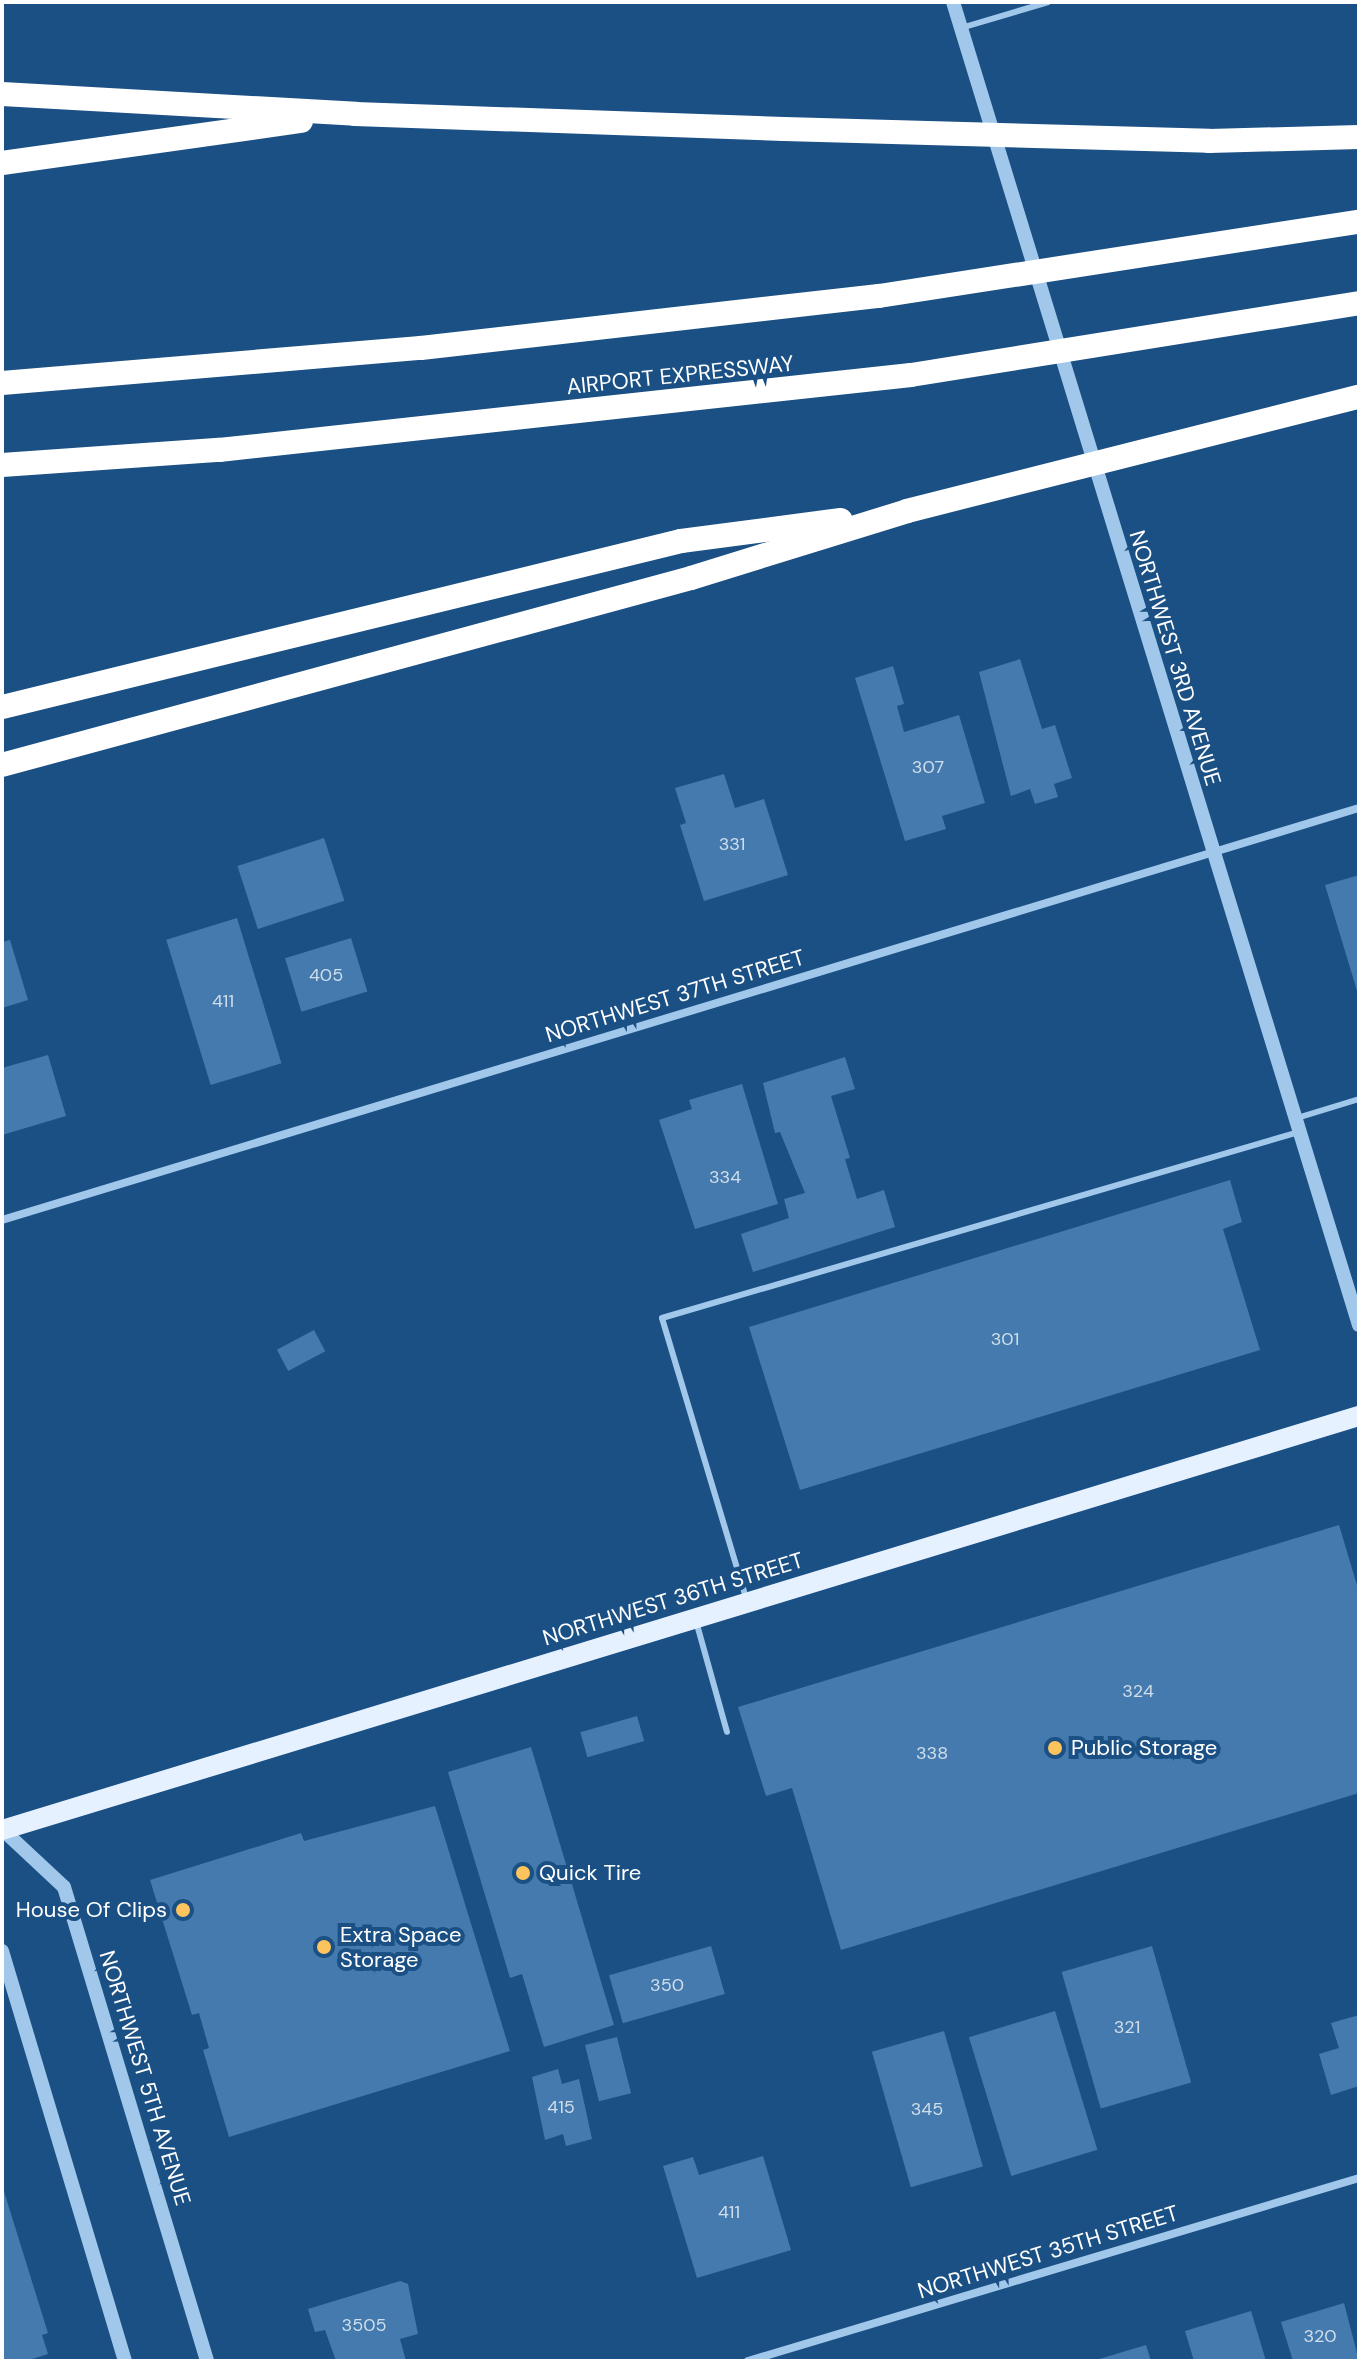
<!DOCTYPE html>
<style>
body{margin:0}
#map{position:relative;width:1361px;height:2363px;overflow:hidden;background:#1b5085;font-family:"DM Sans",sans-serif}
div>[style]{position:absolute}
.building>*{inset:0;background:#447aae;transform-origin:0 0}
.service>*{height:6px;margin:-3px;padding:0 3px;transform-origin:3px;border-radius:3px;background:#a1c8eb}
.minor>*{height:8px;margin:-4px;padding:0 4px;transform-origin:4px;border-radius:4px;background:#a1c8eb}
.tertiary>*{height:14px;margin:-7px;padding:0 7px;transform-origin:7px;border-radius:7px;background:#a1c8eb}
.primary>*{height:20px;margin:-10px;padding:0 10px;transform-origin:10px;border-radius:10px;background:#e6f1ff}
.motorway>*{height:24px;margin:-12px;padding:0 12px;transform-origin:12px;border-radius:12px;background:#fff}
.dots>*{width:22px;height:22px;translate:-50% -50%;box-sizing:border-box;border:4px solid #1b5085;border-radius:50%}
span{translate:-50% -50%;white-space:nowrap;text-align:center;line-height:1.15;-webkit-text-stroke:8px #1b5085;paint-order:stroke}
.number-label{font-size:18px;color:#d0deeb}
.number-label span{-webkit-text-stroke-width:0}
.street-label{font-size:22px;color:#fff}
.poi-label{font-size:22px;color:#fff}
.left{translate:0 -50%;text-align:left}
.right{translate:-100% -50%;text-align:right}
.frame{position:absolute;inset:0;border:4px solid #fff;pointer-events:none}
</style>
<div id="map">
<div class="building">
<div style="clip-path:polygon(1020px 659px,1042px 729px,1055px 725px,1072px 778px,1054px 784px,1058px 797px,1035px 804px,1030px 789px,1011px 796px,979px 672px)"></div>
<div style="clip-path:polygon(893px 666px,904px 704px,897px 706px,904px 732px,959px 715px,985px 803px,942px 816px,946px 829px,905px 841px,855px 678px)"></div>
<div style="clip-path:polygon(724px 774px,735px 808px,764px 799px,788px 875px,704px 901px,680px 825px,686px 823px,675px 788px)"></div>
<div style="left:324px;top:838px;width:66px;height:91px;rotate:72deg"></div>
<div style="clip-path:polygon(1359px 875px,1359px 994px,1358px 994px,1325px 885px)"></div>
<div style="left:237px;top:918px;width:152px;height:74px;rotate:73deg"></div>
<div style="left:351px;top:938px;width:56px;height:69px;rotate:73deg"></div>
<div style="clip-path:polygon(10px 940px,28px 1000px,2px 1008px,2px 942px)"></div>
<div style="clip-path:polygon(48px 1055px,66px 1116px,2px 1135px,2px 1068px)"></div>
<div style="clip-path:polygon(845px 1057px,855px 1089px,831px 1096px,850px 1158px,845px 1159px,857px 1199px,884px 1190px,895px 1227px,753px 1272px,741px 1234px,789px 1218px,784px 1199px,805px 1193px,780px 1132px,775px 1133px,763px 1083px)"></div>
<div style="clip-path:polygon(742px 1084px,778px 1204px,695px 1229px,659px 1120px,692px 1109px,689px 1100px)"></div>
<div style="clip-path:polygon(1230px 1180px,1242px 1222px,1223px 1229px,1260px 1350px,800px 1490px,749px 1327px)"></div>
<div style="left:314px;top:1330px;width:24px;height:42px;rotate:62deg"></div>
<div style="clip-path:polygon(1339px 1525px,1359px 1592px,1359px 1793px,841px 1950px,792px 1788px,766px 1796px,738px 1707px)"></div>
<div style="left:637px;top:1716px;width:26px;height:59px;rotate:74deg"></div>
<div style="clip-path:polygon(531px 1747px,614px 2025px,544px 2047px,522px 1974px,510px 1978px,448px 1772px)"></div>
<div style="clip-path:polygon(435px 1806px,510px 2051px,229px 2137px,203px 2050px,209px 2048px,199px 2013px,192px 2015px,150px 1880px,301px 1833px,304px 1841px)"></div>
<div style="left:711px;top:1946px;width:50px;height:106px;rotate:74deg"></div>
<div style="left:1152px;top:1946px;width:142px;height:94px;rotate:74deg"></div>
<div style="left:1055px;top:2011px;width:145px;height:90px;rotate:73deg"></div>
<div style="clip-path:polygon(1359px 2015px,1359px 2086px,1331px 2095px,1319px 2054px,1339px 2048px,1331px 2023px)"></div>
<div style="left:944px;top:2031px;width:141px;height:75px;rotate:74deg"></div>
<div style="left:617px;top:2037px;width:58px;height:33px;rotate:76deg"></div>
<div style="clip-path:polygon(558px 2069px,562px 2084px,579px 2079px,592px 2139px,566px 2146px,563px 2134px,545px 2140px,532px 2077px)"></div>
<div style="clip-path:polygon(763px 2156px,791px 2250px,697px 2278px,663px 2166px,693px 2157px,699px 2175px)"></div>
<div style="clip-path:polygon(2px 2185px,48px 2333px,42px 2335px,48px 2354px,26px 2361px,2px 2361px)"></div>
<div style="clip-path:polygon(400px 2281px,408px 2284px,418px 2334px,400px 2339px,406px 2361px,336px 2361px,325px 2330px,315px 2332px,308px 2309px)"></div>
<div style="clip-path:polygon(1344px 2303px,1359px 2361px,1293px 2361px,1281px 2322px)"></div>
<div style="clip-path:polygon(1251px 2311px,1266px 2361px,1194px 2361px,1185px 2331px)"></div>
<div style="clip-path:polygon(1146px 2345px,1151px 2361px,1096px 2361px,1096px 2360px)"></div>
</div>
<div class="service">
<div style="left:961px;top:28px;width:91px;rotate:-16.6deg"></div>
<div style="left:1297px;top:1118px;width:65px;rotate:-17deg"></div>
<div style="left:746px;top:1598px;width:292px;rotate:-106.7deg"></div>
<div style="left:662px;top:1318px;width:664px;rotate:-16.28deg"></div>
<div style="left:696px;top:1621px;width:115px;rotate:74.4deg"></div>
</div>
<div class="minor">
<div style="left:2px;top:1220px;width:1418px;rotate:-16.89deg"></div>
<div style="left:748px;top:2361px;width:638px;rotate:-16.67deg"></div>
</div>
<div class="tertiary">
<div style="left:953px;top:2px;width:1384px;rotate:72.94deg"></div>
<div style="left:3px;top:1830px;width:83px;rotate:43.1deg"></div>
<div style="left:64px;top:1887px;width:495px;rotate:73.2deg"></div>
<div style="left:2px;top:1951px;width:428px;rotate:73.3deg"></div>
</div>
<div class="primary">
<div style="left:2px;top:1830px;width:1419px;rotate:-16.97deg"></div>
</div>
<div class="motorway">
<div style="left:2px;top:94px;width:354px;rotate:3.2deg"></div>
<div style="left:355px;top:114px;width:429px;rotate:2deg"></div>
<div style="left:784px;top:129px;width:425px;rotate:1.6deg"></div>
<div style="left:1209px;top:141px;width:150px;rotate:-1.5deg"></div>
<div style="left:2px;top:163px;width:302px;rotate:-8deg"></div>
<div style="left:2px;top:383px;width:420px;rotate:-4.8deg"></div>
<div style="left:421px;top:348px;width:461px;rotate:-6.5deg"></div>
<div style="left:879px;top:296px;width:486px;rotate:-8.8deg"></div>
<div style="left:2px;top:465px;width:218px;rotate:-4deg"></div>
<div style="left:219px;top:450px;width:696px;rotate:-6.19deg"></div>
<div style="left:911px;top:375px;width:454px;rotate:-9.1deg"></div>
<div style="left:2px;top:707px;width:699px;rotate:-13.74deg"></div>
<div style="left:681px;top:541px;width:161px;rotate:-7.5deg"></div>
<div style="left:2px;top:765px;width:714px;rotate:-15.18deg"></div>
<div style="left:691px;top:578px;width:226px;rotate:-17.2deg"></div>
<div style="left:907px;top:511px;width:466px;rotate:-14.2deg"></div>
</div>
<div class="dots">
<div style="left:1055px;top:1748px;background:#fdc45e"></div>
<div style="left:523px;top:1873px;background:#fdc45e"></div>
<div style="left:183px;top:1910px;background:#fdc45e"></div>
<div style="left:324px;top:1947px;background:#fdc45e"></div>
</div>
<div class="number-label">
<span style="left:928px;top:767px">307</span>
<span style="left:732px;top:844px">331</span>
<span style="left:326px;top:975px">405</span>
<span style="left:223px;top:1001px">411</span>
<span style="left:725px;top:1177px">334</span>
<span style="left:1005px;top:1339px">301</span>
<span style="left:1138px;top:1691px">324</span>
<span style="left:932px;top:1753px">338</span>
<span style="left:667px;top:1985px">350</span>
<span style="left:1127px;top:2027px">321</span>
<span style="left:561px;top:2107px">415</span>
<span style="left:927px;top:2109px">345</span>
<span style="left:729px;top:2212px">411</span>
<span style="left:364px;top:2325px">3505</span>
<span style="left:1320px;top:2336px">320</span>
</div>
<div class="street-label">
<span style="left:680px;top:375px;rotate:-6deg">AIRPORT EXPRESSWAY</span>
<span style="left:1175px;top:658px;rotate:73deg">NORTHWEST 3RD AVENUE</span>
<span style="left:675px;top:996px;rotate:-17deg">NORTHWEST 37TH STREET</span>
<span style="left:673px;top:1599px;rotate:-17deg">NORTHWEST 36TH STREET</span>
<span style="left:145px;top:2078px;rotate:73deg">NORTHWEST 5TH AVENUE</span>
<span style="left:1048px;top:2252px;rotate:-17deg">NORTHWEST 35TH STREET</span>
</div>
<div class="poi-label">
<span class="left" style="left:1071px;top:1748px">Public Storage</span>
<span class="left" style="left:539px;top:1873px">Quick Tire</span>
<span class="right" style="left:167px;top:1910px">House Of Clips</span>
<span class="left" style="left:340px;top:1947px">Extra Space<br>Storage</span>
</div>
<div class="frame"></div>
</div>
